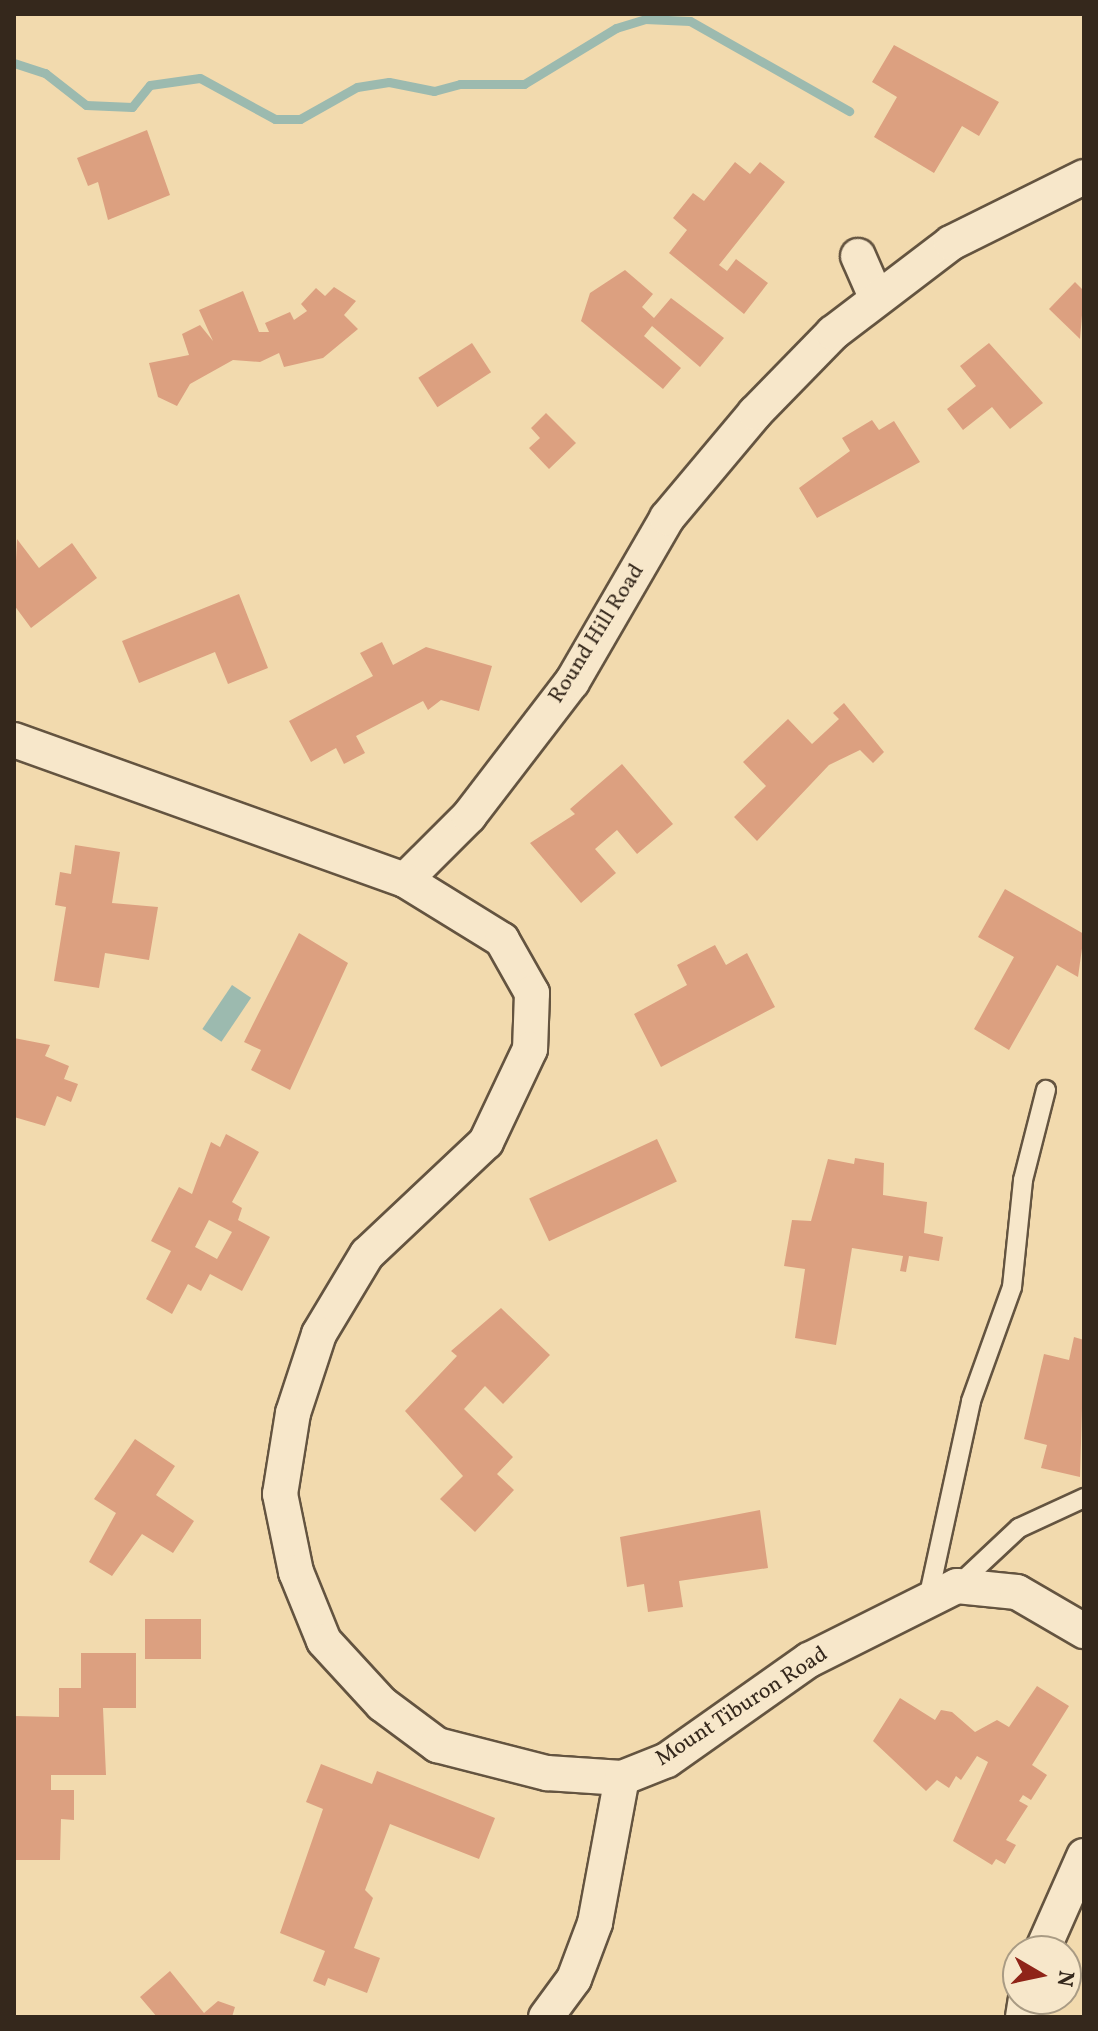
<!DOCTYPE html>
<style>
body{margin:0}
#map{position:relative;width:1098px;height:2031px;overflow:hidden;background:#f2daae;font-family:Vollkorn,serif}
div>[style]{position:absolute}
.water>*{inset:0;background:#9cbaaf;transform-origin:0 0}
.stream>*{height:9px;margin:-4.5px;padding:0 4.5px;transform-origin:4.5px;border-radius:4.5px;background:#9cbaaf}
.building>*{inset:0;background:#dca080;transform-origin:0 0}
.roads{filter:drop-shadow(2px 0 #645440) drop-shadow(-2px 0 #645440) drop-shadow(0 2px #645440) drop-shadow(0 -2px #645440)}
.lane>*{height:18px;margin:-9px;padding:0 9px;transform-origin:9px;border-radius:9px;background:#f7e7ca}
.street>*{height:34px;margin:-17px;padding:0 17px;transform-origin:17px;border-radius:17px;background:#f7e7ca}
span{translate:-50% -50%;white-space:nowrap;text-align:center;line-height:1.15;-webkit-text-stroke:6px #f7e7ca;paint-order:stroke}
.street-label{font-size:22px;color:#35281c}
.frame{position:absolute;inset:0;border:16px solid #35281c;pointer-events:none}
.north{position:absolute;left:1002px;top:1935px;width:80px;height:80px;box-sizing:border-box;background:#f7e7ca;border:2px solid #a99b84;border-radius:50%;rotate:99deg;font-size:22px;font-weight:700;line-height:32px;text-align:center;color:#35281c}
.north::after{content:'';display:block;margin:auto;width:28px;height:36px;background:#8f2418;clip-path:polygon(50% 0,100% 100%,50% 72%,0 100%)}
</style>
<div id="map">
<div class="water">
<div style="left:232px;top:985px;width:23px;height:53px;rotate:34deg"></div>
</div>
<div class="stream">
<div style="left:14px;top:63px;width:33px;rotate:18deg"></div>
<div style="left:45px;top:73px;width:52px;rotate:38deg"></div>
<div style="left:86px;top:105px;width:46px;rotate:2.5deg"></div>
<div style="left:132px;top:107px;width:28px;rotate:-51deg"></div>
<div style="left:150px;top:85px;width:50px;rotate:-8deg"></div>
<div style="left:200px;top:78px;width:85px;rotate:28.7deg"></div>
<div style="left:275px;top:119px;width:25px"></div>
<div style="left:300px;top:119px;width:65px;rotate:-29.3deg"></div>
<div style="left:357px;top:87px;width:32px;rotate:-9deg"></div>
<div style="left:389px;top:82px;width:46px;rotate:11.3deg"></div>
<div style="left:434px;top:91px;width:27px;rotate:-15deg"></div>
<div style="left:460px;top:84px;width:64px"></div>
<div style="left:524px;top:84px;width:108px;rotate:-31.3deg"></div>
<div style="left:616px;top:28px;width:30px;rotate:-17deg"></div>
<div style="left:645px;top:19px;width:45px;rotate:2.5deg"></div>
<div style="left:690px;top:21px;width:183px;rotate:29.5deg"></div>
</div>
<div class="building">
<div style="clip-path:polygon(894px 45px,999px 102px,979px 136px,962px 126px,934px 173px,874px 137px,897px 97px,872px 82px)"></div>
<div style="clip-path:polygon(147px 130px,170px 195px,108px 220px,98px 182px,88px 186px,77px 158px)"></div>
<div style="clip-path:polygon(735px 162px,750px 174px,760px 162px,785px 182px,719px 265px,727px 271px,736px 259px,768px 283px,744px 314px,669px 253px,687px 230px,673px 218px,693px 193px,704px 201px)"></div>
<div style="clip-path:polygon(625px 270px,653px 294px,642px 307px,654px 318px,671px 298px,724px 338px,700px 367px,652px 326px,644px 336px,681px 368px,663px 389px,581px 321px,590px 293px)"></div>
<div style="clip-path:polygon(1075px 282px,1084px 291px,1080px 339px,1049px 309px)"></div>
<div style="clip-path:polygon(334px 287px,356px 301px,344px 315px,358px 329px,323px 358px,284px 367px,279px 353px,260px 362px,233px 360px,190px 384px,177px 406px,158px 397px,149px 363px,189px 355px,182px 334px,200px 325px,213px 341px,199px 310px,243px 291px,259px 332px,269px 332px,265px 323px,290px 312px,294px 320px,307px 311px,301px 304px,316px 288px,325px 296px)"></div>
<div style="left:472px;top:343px;width:35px;height:64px;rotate:57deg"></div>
<div style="clip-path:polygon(989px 343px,1043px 403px,1010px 429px,992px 407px,963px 430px,947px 409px,976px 386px,960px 366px)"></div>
<div style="clip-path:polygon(546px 413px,576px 443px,549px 469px,529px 448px,540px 438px,531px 428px)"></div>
<div style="clip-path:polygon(872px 420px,879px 430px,894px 421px,920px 462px,817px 518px,799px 488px,850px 451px,842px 438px)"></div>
<div style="clip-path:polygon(17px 539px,39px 568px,72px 543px,97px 578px,31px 628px,14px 605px)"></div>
<div style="clip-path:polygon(239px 594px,268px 668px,228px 684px,215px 652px,139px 683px,122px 641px)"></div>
<div style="clip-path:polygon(382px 642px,393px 665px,426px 647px,492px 666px,479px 711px,441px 700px,428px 710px,423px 701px,356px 736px,365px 753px,344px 764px,336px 748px,311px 762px,289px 721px,373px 676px,360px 653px)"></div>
<div style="clip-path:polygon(844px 703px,884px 752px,873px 763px,860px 750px,829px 765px,757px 841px,734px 817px,766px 786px,743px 762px,788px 719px,812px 744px,839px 719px,833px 713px)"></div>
<div style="clip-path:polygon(622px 764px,673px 824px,637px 854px,617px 830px,595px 849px,616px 873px,581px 903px,530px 843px,575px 814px,570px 809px)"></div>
<div style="clip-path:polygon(75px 845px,120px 852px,112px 903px,158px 907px,149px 960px,105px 953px,99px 988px,54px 981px,66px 907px,55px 905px,60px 872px,71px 874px)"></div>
<div style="clip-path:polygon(1005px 889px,1084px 934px,1078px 977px,1057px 965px,1009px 1050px,974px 1029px,1014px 957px,978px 937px)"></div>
<div style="clip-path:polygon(299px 933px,348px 963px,290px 1090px,251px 1070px,261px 1050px,244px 1042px)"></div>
<div style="clip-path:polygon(715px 945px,726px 965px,747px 953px,775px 1007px,661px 1067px,634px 1014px,687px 985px,677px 965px)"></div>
<div style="clip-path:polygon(14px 1038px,50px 1045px,45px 1056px,69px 1066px,64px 1079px,78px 1084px,71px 1102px,57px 1096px,45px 1126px,14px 1117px)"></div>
<div style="clip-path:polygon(evenodd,226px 1134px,259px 1152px,232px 1202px,242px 1208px,238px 1220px,270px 1237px,242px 1291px,210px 1274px,201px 1291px,188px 1284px,172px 1314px,146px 1299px,171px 1251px,151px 1241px,179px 1187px,192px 1194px,211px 1142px,220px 1147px,226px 1134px,209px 1220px,232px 1232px,217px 1259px,195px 1247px,209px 1220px)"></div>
<div style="left:657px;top:1139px;width:47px;height:141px;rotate:65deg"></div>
<div style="clip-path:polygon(855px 1158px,884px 1163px,883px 1195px,927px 1202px,924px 1233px,943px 1237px,939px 1261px,909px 1256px,906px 1272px,900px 1271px,903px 1256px,852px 1248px,836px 1345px,795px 1338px,805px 1269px,784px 1266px,792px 1220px,811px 1221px,828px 1159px,854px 1164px)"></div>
<div style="clip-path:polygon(501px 1308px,550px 1355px,503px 1404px,485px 1386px,464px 1409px,513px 1457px,497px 1474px,514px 1490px,475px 1532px,440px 1499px,463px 1476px,405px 1411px,457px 1356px,451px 1351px)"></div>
<div style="clip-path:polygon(1074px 1337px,1084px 1340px,1080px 1477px,1041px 1468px,1047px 1445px,1024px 1439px,1044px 1354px,1069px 1360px)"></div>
<div style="clip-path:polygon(135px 1439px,175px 1466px,156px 1495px,194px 1521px,173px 1553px,142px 1534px,112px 1576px,89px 1562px,116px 1513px,94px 1499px)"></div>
<div style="clip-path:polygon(760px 1510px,768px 1568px,679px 1581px,683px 1607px,648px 1612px,644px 1584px,627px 1587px,620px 1537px)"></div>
<div style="left:145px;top:1619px;width:56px;height:40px"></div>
<div style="clip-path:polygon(81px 1653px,136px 1653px,136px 1708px,103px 1708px,106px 1775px,51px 1775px,51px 1790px,74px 1790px,74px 1820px,61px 1819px,60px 1860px,14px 1860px,14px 1716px,59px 1717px,59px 1688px,81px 1688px)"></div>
<div style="clip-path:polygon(1037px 1686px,1069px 1706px,1032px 1765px,1047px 1775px,1031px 1800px,1023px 1795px,1019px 1801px,1028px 1806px,1006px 1840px,1016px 1845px,1005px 1864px,996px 1859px,992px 1865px,953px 1841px,988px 1762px,977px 1756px,961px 1780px,956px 1776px,949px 1788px,937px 1780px,926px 1791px,873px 1741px,900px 1698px,935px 1720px,941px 1710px,952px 1712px,975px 1732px,997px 1720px,1009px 1727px)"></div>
<div style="clip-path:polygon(321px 1764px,372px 1784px,377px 1771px,495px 1818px,479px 1859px,390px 1824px,365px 1890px,373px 1898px,354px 1948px,380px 1958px,367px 1993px,328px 1978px,325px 1986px,313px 1981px,325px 1951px,280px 1933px,323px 1809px,306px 1802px)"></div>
<div style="clip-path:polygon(170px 1971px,204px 2013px,218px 2001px,235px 2007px,232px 2017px,157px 2017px,140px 1997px)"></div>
</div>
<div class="roads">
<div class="lane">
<div style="left:957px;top:1586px;width:85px;rotate:-43.1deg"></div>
<div style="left:1019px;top:1528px;width:72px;rotate:-24.8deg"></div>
<div style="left:928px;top:1599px;width:203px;rotate:-77.7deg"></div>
<div style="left:971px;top:1401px;width:121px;rotate:-70.2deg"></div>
<div style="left:1012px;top:1287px;width:108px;rotate:-84.1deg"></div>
<div style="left:1023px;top:1180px;width:93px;rotate:-75.7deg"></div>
</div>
<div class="street">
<div style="left:858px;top:256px;width:45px;rotate:66.3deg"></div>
<div style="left:14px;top:740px;width:415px;rotate:19.7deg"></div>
<div style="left:405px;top:880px;width:91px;rotate:-45deg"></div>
<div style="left:469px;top:816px;width:169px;rotate:-52.5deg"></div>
<div style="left:572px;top:682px;width:190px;rotate:-59.9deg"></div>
<div style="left:667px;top:518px;width:137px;rotate:-50deg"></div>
<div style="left:755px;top:413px;width:112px;rotate:-45.7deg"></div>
<div style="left:833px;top:333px;width:148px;rotate:-37.3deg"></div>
<div style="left:951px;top:243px;width:148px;rotate:-26.4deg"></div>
<div style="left:405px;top:880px;width:114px;rotate:31.7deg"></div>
<div style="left:502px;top:940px;width:61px;rotate:60.5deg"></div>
<div style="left:532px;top:993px;width:56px;rotate:92deg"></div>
<div style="left:530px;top:1049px;width:103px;rotate:115.3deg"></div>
<div style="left:486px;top:1142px;width:163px;rotate:136.7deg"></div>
<div style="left:367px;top:1254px;width:93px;rotate:121deg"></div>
<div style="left:319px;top:1334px;width:83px;rotate:108.2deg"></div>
<div style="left:293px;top:1413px;width:82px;rotate:99.1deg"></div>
<div style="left:280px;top:1494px;width:80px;rotate:78.4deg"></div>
<div style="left:296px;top:1572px;width:74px;rotate:67.9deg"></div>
<div style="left:324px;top:1641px;width:86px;rotate:47.4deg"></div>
<div style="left:382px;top:1704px;width:69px;rotate:36.7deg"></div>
<div style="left:437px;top:1745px;width:114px;rotate:14.3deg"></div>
<div style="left:547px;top:1773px;width:75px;rotate:3.8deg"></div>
<div style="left:622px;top:1778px;width:48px;rotate:-21.8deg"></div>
<div style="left:667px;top:1760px;width:174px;rotate:-35.2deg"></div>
<div style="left:809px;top:1660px;width:165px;rotate:-26.6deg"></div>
<div style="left:957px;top:1586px;width:60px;rotate:5.7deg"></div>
<div style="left:1017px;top:1592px;width:78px;rotate:30.2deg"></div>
<div style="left:1042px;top:1951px;width:104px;rotate:-66.1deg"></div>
<div style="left:546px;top:2017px;width:47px;rotate:-53.6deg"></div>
<div style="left:574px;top:1979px;width:60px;rotate:-69.4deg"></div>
<div style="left:595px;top:1923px;width:147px;rotate:-79.5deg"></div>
<div style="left:1023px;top:2017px;width:18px;rotate:-81deg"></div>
</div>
</div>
<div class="street-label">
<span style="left:597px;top:634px;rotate:-58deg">Round Hill Road</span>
<span style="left:742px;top:1707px;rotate:-33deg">Mount Tiburon Road</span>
</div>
<div class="frame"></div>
<div class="north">N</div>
</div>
